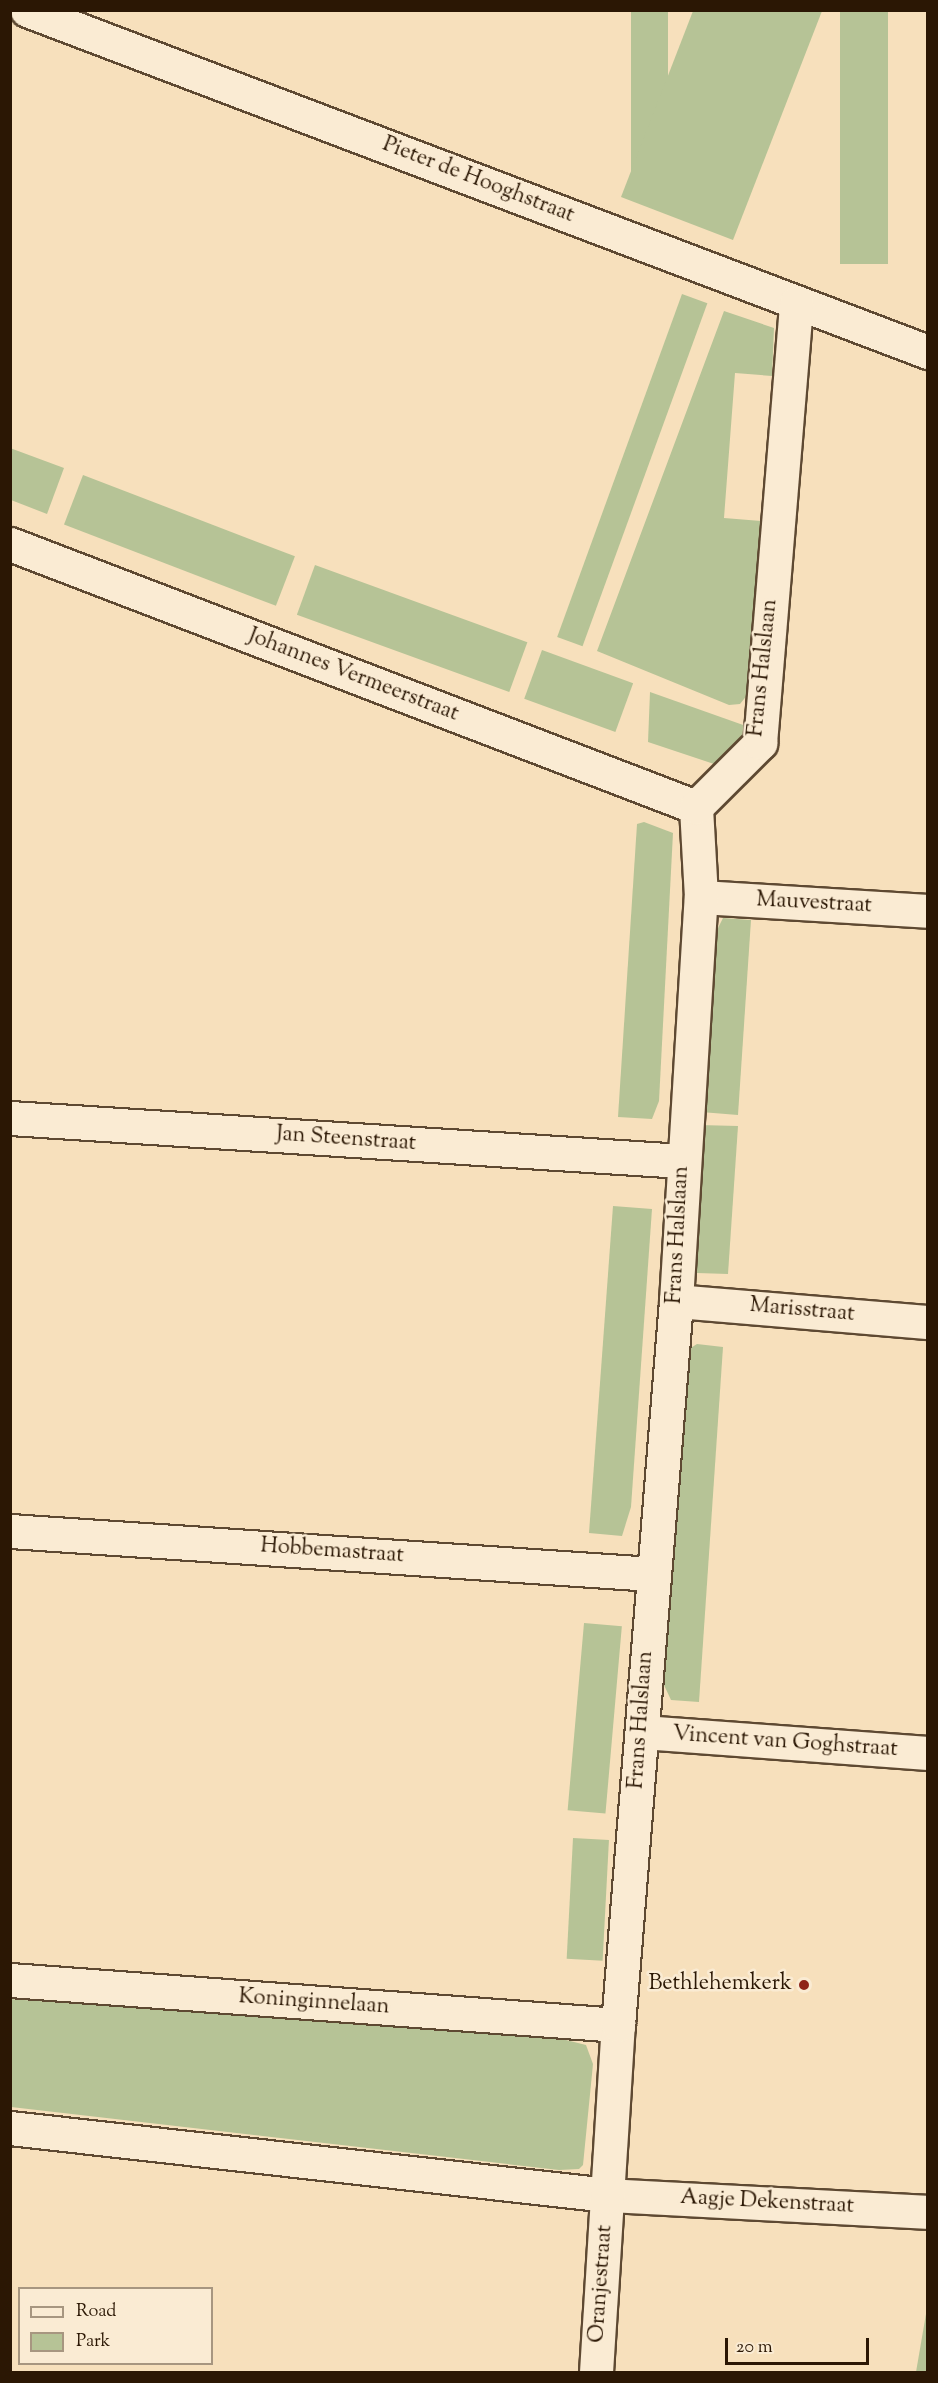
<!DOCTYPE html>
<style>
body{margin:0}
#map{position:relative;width:938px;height:2383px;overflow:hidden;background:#f7e0bc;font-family:"Sorts Mill Goudy",serif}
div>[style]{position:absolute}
.green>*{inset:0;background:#b6c396;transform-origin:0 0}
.roads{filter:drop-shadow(2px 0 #5e4932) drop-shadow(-2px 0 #5e4932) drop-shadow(0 2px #5e4932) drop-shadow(0 -2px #5e4932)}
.street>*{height:33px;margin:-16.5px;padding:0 16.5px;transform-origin:16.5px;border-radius:16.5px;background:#faebd3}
.dots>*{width:16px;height:16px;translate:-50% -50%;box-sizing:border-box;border:3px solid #faebd3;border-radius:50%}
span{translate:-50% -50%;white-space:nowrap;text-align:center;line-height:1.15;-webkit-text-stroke:5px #faebd3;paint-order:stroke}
.street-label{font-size:22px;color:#2b1704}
.poi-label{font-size:22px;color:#2b1704}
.right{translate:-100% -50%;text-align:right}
.frame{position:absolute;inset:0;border:12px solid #2b1704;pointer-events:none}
.legend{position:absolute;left:18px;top:2287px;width:195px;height:78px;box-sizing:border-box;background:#faebd3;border:2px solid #a79680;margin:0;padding:8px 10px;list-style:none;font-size:18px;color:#2b1704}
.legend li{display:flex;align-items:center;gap:12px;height:30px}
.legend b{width:30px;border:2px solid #a79680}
.scale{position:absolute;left:725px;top:2338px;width:144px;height:27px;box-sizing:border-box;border:3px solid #2b1704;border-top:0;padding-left:8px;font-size:18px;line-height:21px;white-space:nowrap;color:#2b1704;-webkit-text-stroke:4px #faebd3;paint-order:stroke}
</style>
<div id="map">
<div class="green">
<div style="left:631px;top:11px;width:37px;height:177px"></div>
<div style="clip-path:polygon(693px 11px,822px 11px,733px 240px,621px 197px)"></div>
<div style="left:840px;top:11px;width:48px;height:253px"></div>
<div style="left:682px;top:294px;width:27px;height:365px;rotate:20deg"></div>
<div style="clip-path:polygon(724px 311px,774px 328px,772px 376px,735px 373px,724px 518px,761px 521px,748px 694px,740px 704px,729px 705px,597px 651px)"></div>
<div style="clip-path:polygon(10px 448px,64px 468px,47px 514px,11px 500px)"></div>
<div style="left:83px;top:475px;width:227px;height:53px;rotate:21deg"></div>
<div style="left:315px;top:565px;width:226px;height:53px;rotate:20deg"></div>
<div style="left:542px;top:650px;width:97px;height:52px;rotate:20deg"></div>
<div style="clip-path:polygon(650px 692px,746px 726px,747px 738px,717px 765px,648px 742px)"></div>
<div style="clip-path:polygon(644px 822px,673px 833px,659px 1101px,652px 1119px,618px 1117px,637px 824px)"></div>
<div style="clip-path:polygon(723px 918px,751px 920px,738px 1115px,701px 1112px,711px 942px)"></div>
<div style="clip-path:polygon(699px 1125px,738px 1126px,728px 1274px,697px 1273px,692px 1247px)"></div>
<div style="clip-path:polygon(613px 1206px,652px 1209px,631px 1507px,622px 1536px,589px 1533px)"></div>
<div style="clip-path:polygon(697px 1344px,723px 1347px,699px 1702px,671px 1700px,664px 1685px,683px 1365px,689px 1349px)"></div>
<div style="left:584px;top:1623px;width:38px;height:188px;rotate:5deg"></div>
<div style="left:573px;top:1838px;width:36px;height:121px;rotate:3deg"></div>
<div style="clip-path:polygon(10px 1999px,554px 2037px,586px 2045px,593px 2064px,583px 2165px,579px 2169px,559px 2170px,11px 2107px)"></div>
<div style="clip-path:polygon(927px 2308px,927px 2372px,916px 2372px)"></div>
</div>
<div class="roads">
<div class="street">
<div style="left:27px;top:10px;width:964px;rotate:20.79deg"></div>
<div style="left:10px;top:544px;width:735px;rotate:20.98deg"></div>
<div style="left:701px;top:897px;width:227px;rotate:3.5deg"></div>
<div style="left:10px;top:1118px;width:673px;rotate:3.66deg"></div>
<div style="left:676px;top:1301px;width:253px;rotate:4.8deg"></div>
<div style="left:10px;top:1531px;width:644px;rotate:3.83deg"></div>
<div style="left:642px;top:1732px;width:287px;rotate:4.2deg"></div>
<div style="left:10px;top:1980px;width:610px;rotate:4.23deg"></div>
<div style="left:10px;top:2128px;width:601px;rotate:6.4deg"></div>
<div style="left:607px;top:2195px;width:321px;rotate:3deg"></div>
<div style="left:596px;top:2372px;width:348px;rotate:-86.4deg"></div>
<div style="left:618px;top:2025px;width:726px;rotate:-85.42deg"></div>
<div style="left:676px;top:1301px;width:405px;rotate:-86.5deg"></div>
<div style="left:701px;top:897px;width:90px;rotate:-93.2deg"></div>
<div style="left:696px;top:807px;width:91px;rotate:-45deg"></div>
<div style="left:760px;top:743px;width:442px;rotate:-85.3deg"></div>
</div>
</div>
<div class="dots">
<div style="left:804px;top:1985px;background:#8f2418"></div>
</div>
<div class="street-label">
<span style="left:478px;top:181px;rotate:21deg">Pieter de Hooghstraat</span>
<span style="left:764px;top:668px;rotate:-84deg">Frans Halslaan</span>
<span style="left:353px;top:676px;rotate:21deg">Johannes Vermeerstraat</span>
<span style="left:814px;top:904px;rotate:3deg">Mauvestraat</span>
<span style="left:346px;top:1140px;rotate:4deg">Jan Steenstraat</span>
<span style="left:679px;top:1235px;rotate:-87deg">Frans Halslaan</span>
<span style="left:802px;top:1311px;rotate:5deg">Marisstraat</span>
<span style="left:332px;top:1552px;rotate:4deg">Hobbemastraat</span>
<span style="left:642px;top:1720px;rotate:-86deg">Frans Halslaan</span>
<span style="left:785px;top:1743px;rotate:4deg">Vincent van Goghstraat</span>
<span style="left:314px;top:2003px;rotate:4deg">Koninginnelaan</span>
<span style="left:767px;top:2203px;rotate:3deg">Aagje Dekenstraat</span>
<span style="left:602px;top:2284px;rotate:-86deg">Oranjestraat</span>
</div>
<div class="poi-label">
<span class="right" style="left:792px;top:1985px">Bethlehemkerk</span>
</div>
<div class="frame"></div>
<ul class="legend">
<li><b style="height:8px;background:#faebd3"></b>Road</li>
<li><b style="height:16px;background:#b6c396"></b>Park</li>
</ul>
<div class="scale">20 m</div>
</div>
